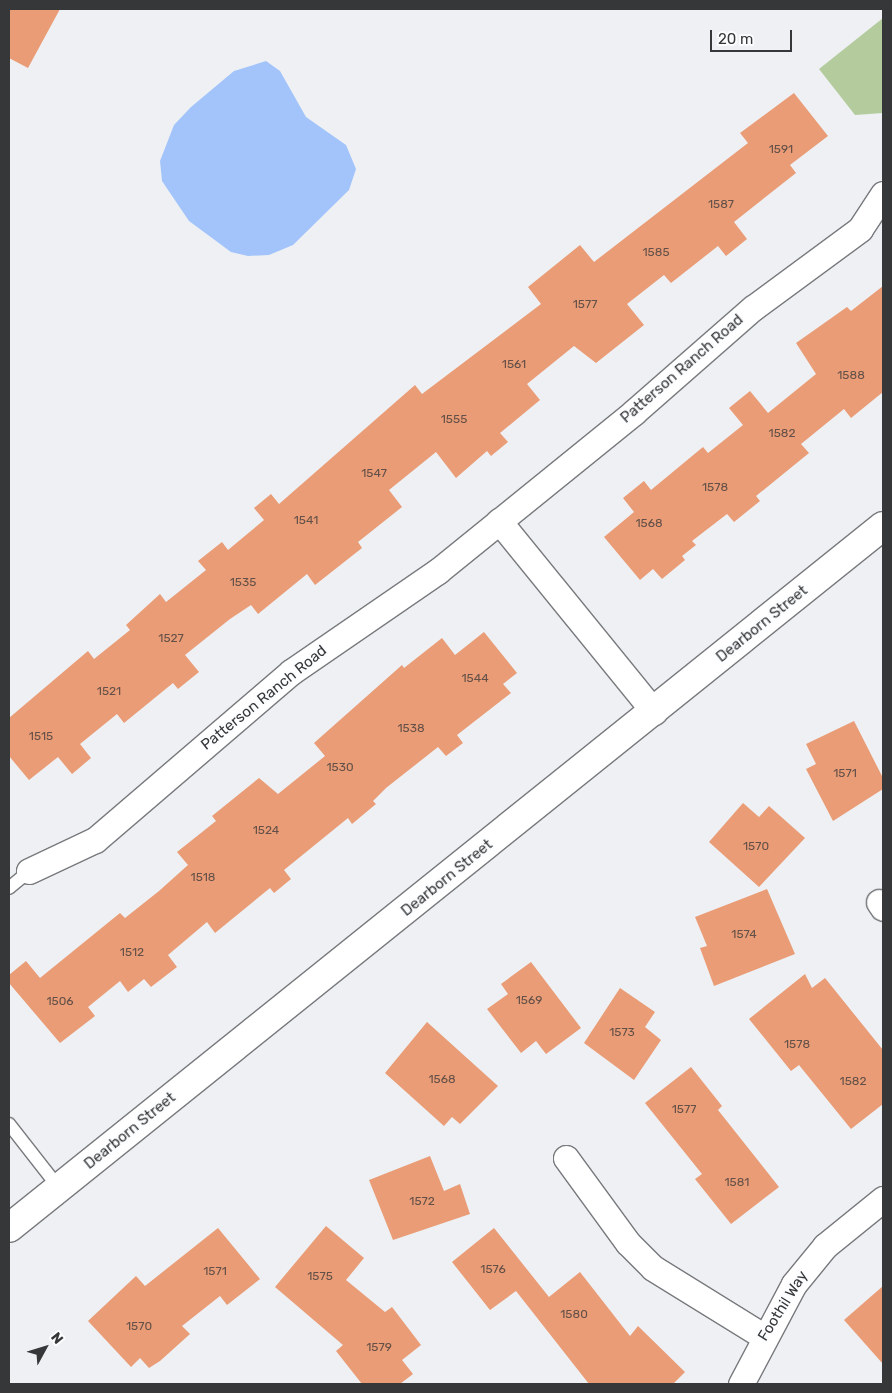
<!DOCTYPE html>
<style>
body{margin:0}
#map{position:relative;width:892px;height:1393px;overflow:hidden;background:#eef0f4;font-family:Rubik,sans-serif}
div>[style]{position:absolute}
.green>*{inset:0;background:#b4cc9d}
.water>*{inset:0;background:#a2c4fa}
.building>*{inset:0;background:#e99c75}
.roads{filter:drop-shadow(1px 0 #787a7d) drop-shadow(-1px 0 #787a7d) drop-shadow(0 1px #787a7d) drop-shadow(0 -1px #787a7d)}
.service>*{height:12px;margin:-6px;padding:0 6px;transform-origin:6px;border-radius:6px;background:#fff}
.minor>*{height:25px;margin:-12.5px;padding:0 12.5px;transform-origin:12.5px;border-radius:12.5px;background:#fff}
.tertiary>*{height:28px;margin:-14px;padding:0 14px;transform-origin:14px;border-radius:14px;background:#fff}
span{translate:-50% -50%;white-space:nowrap;text-align:center;line-height:1.15;-webkit-text-stroke:5px #fcfdff;paint-order:stroke}
.number-label{font-size:12px;color:#635048}
.number-label span{-webkit-text-stroke-width:0}
.street-label{font-size:15px;color:#363739}
.frame{position:absolute;inset:0;border:10px solid #363739;pointer-events:none}
.north{position:absolute;left:20px;top:1323px;width:50px;height:50px;-webkit-text-stroke:4px #fcfdff;paint-order:stroke;rotate:51deg;font-size:14px;font-weight:700;line-height:20px;text-align:center;color:#363739}
.north::after{content:'';display:block;margin:auto;width:18px;height:22px;background:#363739;clip-path:polygon(50% 0,100% 100%,50% 72%,0 100%)}
.scale{position:absolute;left:710px;top:30px;width:82px;height:22px;box-sizing:border-box;border:2px solid #363739;border-top:0;padding-left:6px;font-size:15px;line-height:18px;white-space:nowrap;color:#363739;-webkit-text-stroke:4px #fcfdff;paint-order:stroke}
</style>
<div id="map">
<div class="green">
<div style="clip-path:polygon(883px 18px,883px 113px,855px 115px,819px 69px)"></div>
</div>
<div class="water">
<div style="clip-path:polygon(266px 61px,280px 71px,306px 117px,346px 145px,356px 169px,349px 190px,293px 245px,269px 255px,248px 256px,231px 252px,189px 221px,162px 181px,160px 161px,174px 125px,191px 107px,234px 71px)"></div>
</div>
<div class="building">
<div style="clip-path:polygon(9px 9px,60px 9px,28px 68px,9px 58px)"></div>
<div style="clip-path:polygon(794px 93px,828px 136px,790px 165px,796px 173px,734px 222px,747px 239px,726px 256px,718px 246px,671px 283px,664px 275px,627px 304px,644px 325px,596px 363px,574px 346px,527px 384px,540px 400px,500px 433px,508px 442px,491px 456px,487px 451px,456px 478px,436px 452px,389px 490px,402px 507px,358px 542px,362px 548px,315px 585px,307px 574px,258px 614px,251px 605px,230px 619px,185px 655px,199px 672px,178px 689px,173px 683px,124px 723px,117px 714px,80px 744px,91px 758px,72px 774px,58px 757px,29px 780px,9px 756px,9px 718px,88px 651px,94px 659px,130px 630px,126px 625px,160px 594px,166px 602px,206px 570px,198px 561px,222px 542px,228px 550px,264px 520px,254px 508px,271px 494px,279px 504px,415px 385px,422px 394px,541px 304px,528px 287px,580px 245px,594px 262px,748px 143px,740px 133px)"></div>
<div style="clip-path:polygon(883px 286px,883px 392px,851px 418px,844px 409px,801px 444px,809px 453px,756px 496px,760px 501px,734px 522px,727px 514px,692px 541px,696px 545px,682px 556px,685px 560px,662px 579px,653px 569px,640px 580px,604px 537px,634px 512px,623px 498px,644px 481px,651px 490px,703px 447px,708px 453px,743px 425px,729px 408px,750px 391px,768px 413px,816px 374px,796px 343px,847px 307px,851px 311px)"></div>
<div style="clip-path:polygon(484px 632px,517px 673px,503px 684px,511px 693px,457px 735px,463px 743px,446px 756px,438px 747px,386px 788px,373px 801px,376px 804px,352px 824px,348px 818px,284px 870px,291px 879px,274px 893px,270px 888px,215px 933px,207px 922px,168px 955px,177px 967px,151px 987px,144px 979px,128px 992px,120px 981px,88px 1007px,95px 1016px,60px 1043px,9px 983px,9px 975px,26px 961px,40px 978px,120px 913px,125px 918px,159px 891px,188px 865px,177px 852px,216px 821px,212px 816px,259px 778px,278px 794px,325px 756px,314px 743px,402px 665px,404px 668px,442px 638px,455px 655px)"></div>
<div style="clip-path:polygon(854px 721px,883px 778px,883px 789px,833px 821px,806px 769px,816px 764px,806px 744px)"></div>
<div style="clip-path:polygon(743px 803px,759px 817px,769px 806px,805px 838px,759px 887px,709px 842px)"></div>
<div style="clip-path:polygon(767px 889px,795px 954px,714px 986px,700px 948px,707px 946px,695px 917px)"></div>
<div style="clip-path:polygon(531px 962px,581px 1028px,546px 1054px,536px 1041px,521px 1053px,487px 1009px,508px 994px,501px 984px)"></div>
<div style="clip-path:polygon(805px 974px,812px 988px,825px 978px,883px 1050px,883px 1104px,851px 1129px,799px 1065px,791px 1071px,749px 1019px)"></div>
<div style="clip-path:polygon(620px 988px,655px 1012px,645px 1027px,661px 1040px,634px 1080px,584px 1043px)"></div>
<div style="clip-path:polygon(427px 1022px,498px 1086px,460px 1124px,452px 1117px,444px 1126px,385px 1073px)"></div>
<div style="clip-path:polygon(691px 1067px,722px 1106px,718px 1110px,779px 1187px,731px 1224px,695px 1179px,702px 1174px,645px 1103px)"></div>
<div style="clip-path:polygon(430px 1156px,444px 1191px,460px 1184px,470px 1214px,393px 1240px,369px 1180px)"></div>
<div style="clip-path:polygon(326px 1226px,364px 1258px,346px 1280px,385px 1312px,392px 1307px,421px 1345px,402px 1360px,413px 1374px,400px 1384px,362px 1384px,336px 1351px,343px 1345px,275px 1287px)"></div>
<div style="clip-path:polygon(218px 1228px,260px 1279px,227px 1305px,220px 1296px,182px 1326px,190px 1334px,160px 1361px,149px 1368px,140px 1358px,131px 1367px,88px 1321px,136px 1276px,145px 1286px)"></div>
<div style="clip-path:polygon(494px 1228px,549px 1297px,580px 1272px,630px 1336px,638px 1326px,685px 1372px,673px 1384px,589px 1384px,516px 1291px,490px 1310px,452px 1262px)"></div>
<div style="clip-path:polygon(883px 1286px,883px 1364px,844px 1320px)"></div>
</div>
<div class="roads">
<div class="service">
<div style="left:9px;top:888px;width:26px;rotate:-40deg"></div>
<div style="left:9px;top:1124px;width:81px;rotate:52deg"></div>
</div>
<div class="minor">
<div style="left:499px;top:521px;width:246px;rotate:50.9deg"></div>
<div style="left:29px;top:871px;width:73px;rotate:-25.2deg"></div>
<div style="left:95px;top:840px;width:258px;rotate:-40.6deg"></div>
<div style="left:291px;top:672px;width:178px;rotate:-34.5deg"></div>
<div style="left:438px;top:571px;width:252px;rotate:-39deg"></div>
<div style="left:634px;top:412px;width:158px;rotate:-41.2deg"></div>
<div style="left:753px;top:308px;width:133px;rotate:-36.4deg"></div>
<div style="left:860px;top:229px;width:42px;rotate:-56.7deg"></div>
<div style="left:879px;top:902px;width:7px;rotate:56deg"></div>
<div style="left:566px;top:1158px;width:105px;rotate:53.9deg"></div>
<div style="left:628px;top:1243px;width:35px;rotate:45deg"></div>
<div style="left:653px;top:1268px;width:129px;rotate:31.7deg"></div>
<div style="left:741px;top:1384px;width:113px;rotate:-62.1deg"></div>
<div style="left:794px;top:1284px;width:49px;rotate:-50.8deg"></div>
<div style="left:825px;top:1246px;width:75px;rotate:-39deg"></div>
</div>
<div class="tertiary">
<div style="left:9px;top:1228px;width:1121px;rotate:-38.77deg"></div>
</div>
</div>
<div class="number-label">
<span style="left:781px;top:150px">1591</span>
<span style="left:721px;top:205px">1587</span>
<span style="left:656px;top:253px">1585</span>
<span style="left:585px;top:305px">1577</span>
<span style="left:514px;top:365px">1561</span>
<span style="left:851px;top:376px">1588</span>
<span style="left:454px;top:420px">1555</span>
<span style="left:782px;top:434px">1582</span>
<span style="left:374px;top:474px">1547</span>
<span style="left:715px;top:488px">1578</span>
<span style="left:306px;top:521px">1541</span>
<span style="left:649px;top:524px">1568</span>
<span style="left:243px;top:583px">1535</span>
<span style="left:171px;top:639px">1527</span>
<span style="left:475px;top:679px">1544</span>
<span style="left:109px;top:692px">1521</span>
<span style="left:411px;top:729px">1538</span>
<span style="left:41px;top:737px">1515</span>
<span style="left:340px;top:768px">1530</span>
<span style="left:845px;top:774px">1571</span>
<span style="left:266px;top:831px">1524</span>
<span style="left:756px;top:847px">1570</span>
<span style="left:203px;top:878px">1518</span>
<span style="left:744px;top:935px">1574</span>
<span style="left:132px;top:953px">1512</span>
<span style="left:529px;top:1001px">1569</span>
<span style="left:60px;top:1002px">1506</span>
<span style="left:622px;top:1033px">1573</span>
<span style="left:797px;top:1045px">1578</span>
<span style="left:442px;top:1080px">1568</span>
<span style="left:853px;top:1082px">1582</span>
<span style="left:684px;top:1110px">1577</span>
<span style="left:737px;top:1183px">1581</span>
<span style="left:422px;top:1202px">1572</span>
<span style="left:493px;top:1270px">1576</span>
<span style="left:215px;top:1272px">1571</span>
<span style="left:320px;top:1277px">1575</span>
<span style="left:574px;top:1315px">1580</span>
<span style="left:139px;top:1327px">1570</span>
<span style="left:379px;top:1348px">1579</span>
</div>
<div class="street-label">
<span style="left:682px;top:369px;rotate:-41deg">Patterson Ranch Road</span>
<span style="left:762px;top:624px;rotate:-39deg">Dearborn Street</span>
<span style="left:264px;top:698px;rotate:-39deg">Patterson Ranch Road</span>
<span style="left:447px;top:878px;rotate:-39deg">Dearborn Street</span>
<span style="left:130px;top:1131px;rotate:-39deg">Dearborn Street</span>
<span style="left:783px;top:1306px;rotate:-58deg">Foothil Way</span>
</div>
<div class="frame"></div>
<div class="north">N</div>
<div class="scale">20 m</div>
</div>
